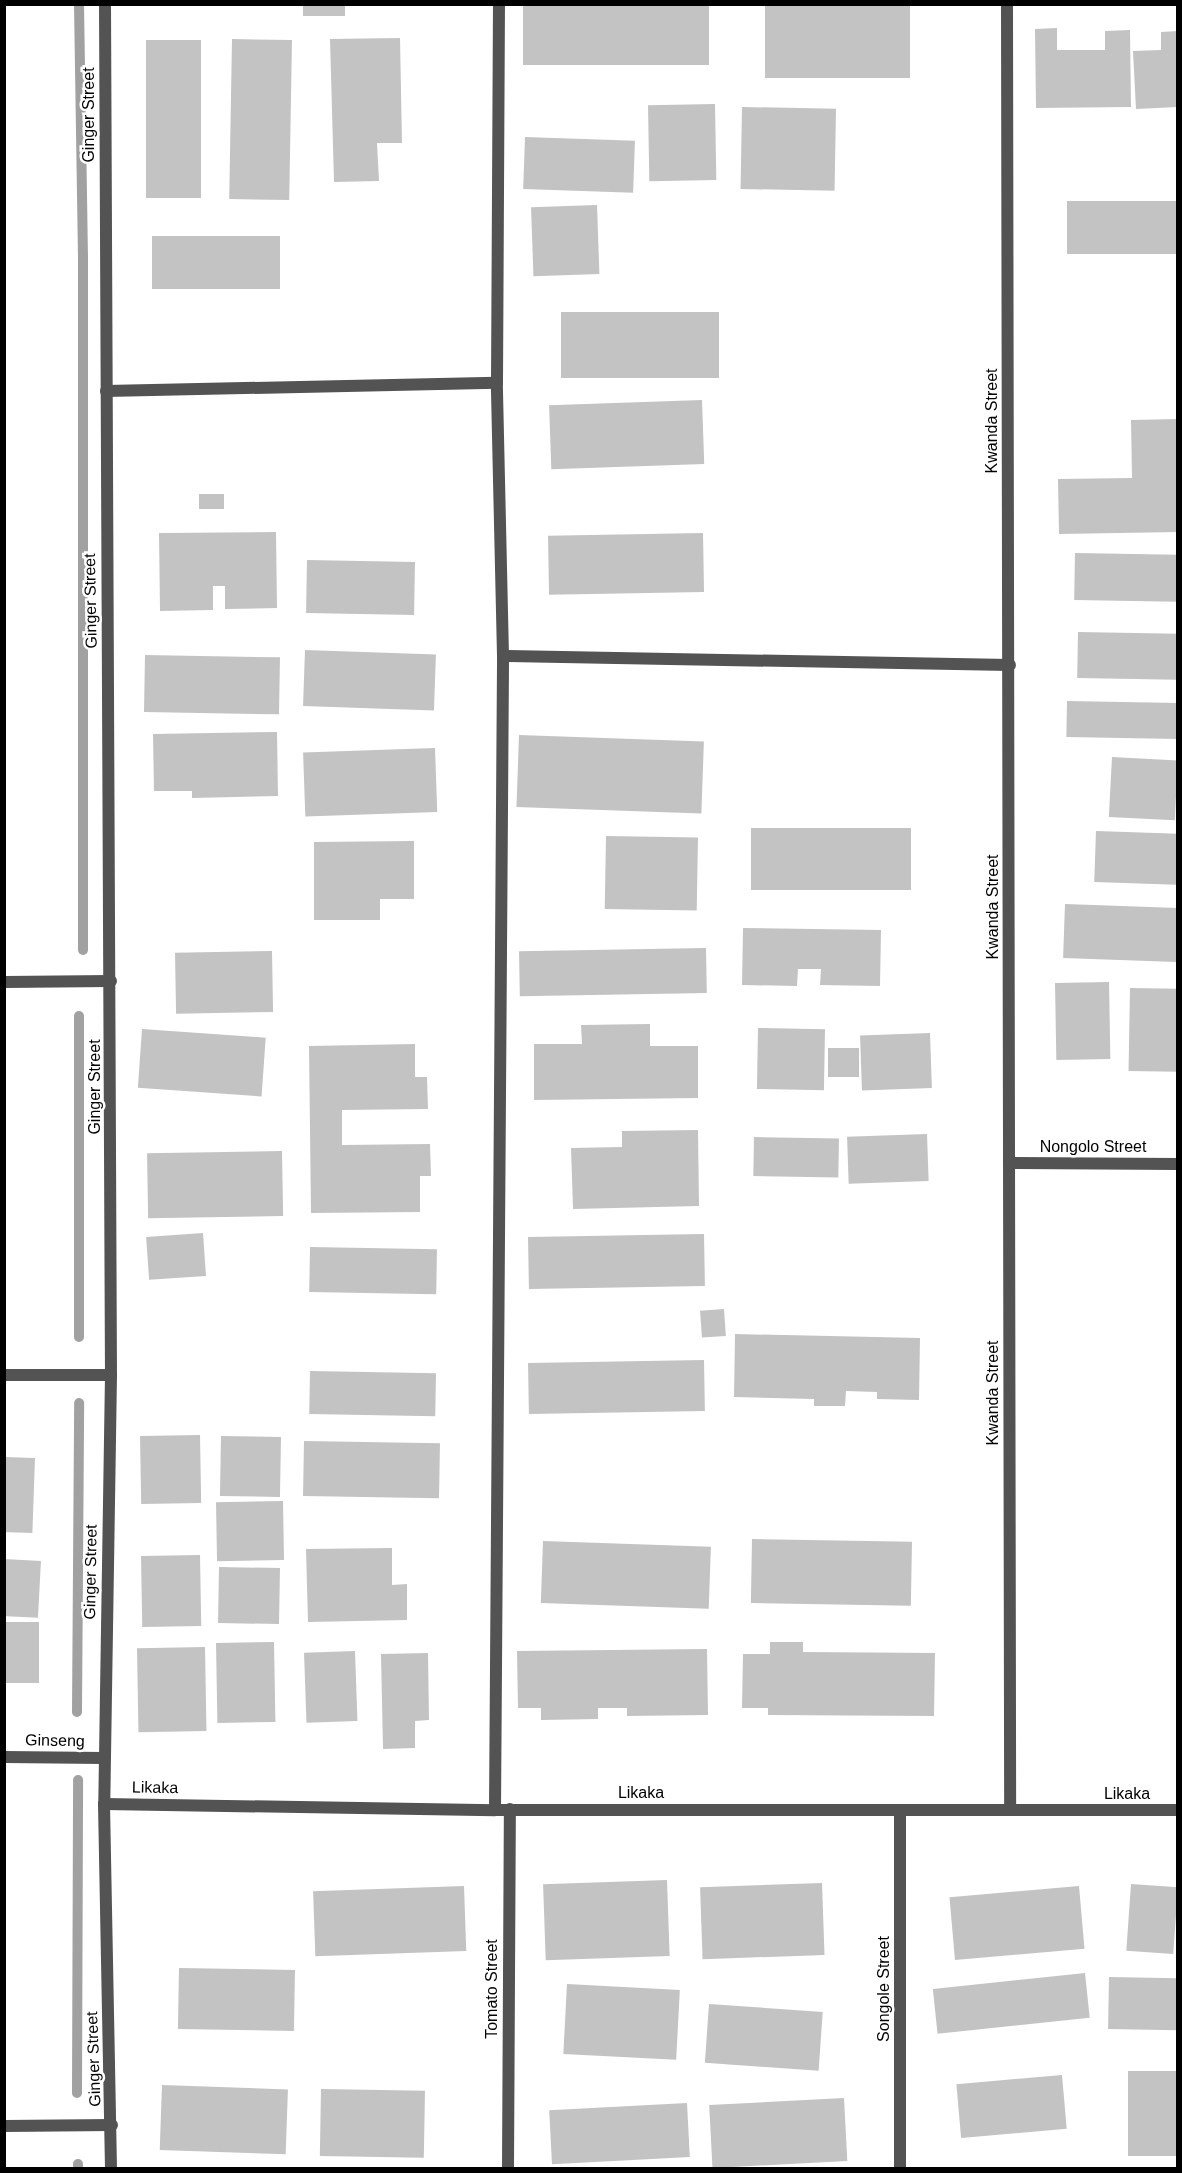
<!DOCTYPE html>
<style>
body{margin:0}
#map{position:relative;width:1182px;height:2173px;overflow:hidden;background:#fff;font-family:Helvetica,sans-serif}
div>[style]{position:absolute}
.stream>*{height:10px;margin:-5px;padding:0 5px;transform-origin:5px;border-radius:5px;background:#a1a1a1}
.building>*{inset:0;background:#c3c3c3;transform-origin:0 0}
.street>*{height:12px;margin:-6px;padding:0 6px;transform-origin:6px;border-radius:6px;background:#535353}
span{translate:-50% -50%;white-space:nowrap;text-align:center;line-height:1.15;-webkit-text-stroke:5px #fff;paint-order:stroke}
.street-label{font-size:16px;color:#000}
.frame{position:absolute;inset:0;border:6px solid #000;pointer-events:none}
</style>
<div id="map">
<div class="stream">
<div style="left:79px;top:4px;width:252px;rotate:89.1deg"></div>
<div style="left:83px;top:256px;width:694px;rotate:90deg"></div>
<div style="left:79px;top:1016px;width:321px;rotate:90deg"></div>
<div style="left:77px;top:1712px;width:309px;rotate:-89.6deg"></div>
<div style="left:77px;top:2093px;width:313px;rotate:-89.8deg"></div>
<div style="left:78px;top:2164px;width:4px;rotate:90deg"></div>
</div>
<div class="building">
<div style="left:303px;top:4px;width:42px;height:12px"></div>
<div style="left:523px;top:4px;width:186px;height:61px"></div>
<div style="left:765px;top:6px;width:145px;height:72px"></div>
<div style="clip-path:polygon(1057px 28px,1057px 50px,1105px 50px,1105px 31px,1130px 30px,1131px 107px,1036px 108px,1035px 29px)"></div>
<div style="clip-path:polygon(1178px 31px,1178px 107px,1136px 109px,1133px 51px,1161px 50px,1161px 32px)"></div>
<div style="clip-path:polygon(400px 38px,402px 143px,377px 143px,379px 181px,334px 182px,330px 39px)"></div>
<div style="left:232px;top:39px;width:60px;height:160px;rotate:1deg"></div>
<div style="left:146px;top:40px;width:55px;height:158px"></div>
<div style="left:715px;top:104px;width:76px;height:67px;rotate:89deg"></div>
<div style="left:742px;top:107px;width:94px;height:82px;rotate:1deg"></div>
<div style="left:525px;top:137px;width:110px;height:52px;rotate:2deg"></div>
<div style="left:1178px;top:201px;width:53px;height:111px;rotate:90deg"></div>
<div style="left:597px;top:205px;width:69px;height:66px;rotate:88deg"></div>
<div style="left:280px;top:236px;width:53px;height:128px;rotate:90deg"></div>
<div style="left:561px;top:312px;width:158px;height:66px"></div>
<div style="left:702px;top:400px;width:64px;height:153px;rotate:88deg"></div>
<div style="clip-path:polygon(1178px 419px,1178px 532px,1059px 534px,1058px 479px,1132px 478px,1131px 420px)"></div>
<div style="left:199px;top:494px;width:25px;height:15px"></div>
<div style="clip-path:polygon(276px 532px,277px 608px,225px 609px,225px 586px,213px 586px,213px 610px,160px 611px,159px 533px)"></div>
<div style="left:703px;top:533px;width:59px;height:155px;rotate:89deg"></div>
<div style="left:1075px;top:553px;width:103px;height:47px;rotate:1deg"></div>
<div style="left:307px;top:560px;width:108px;height:53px;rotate:1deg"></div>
<div style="left:1078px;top:632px;width:100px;height:46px;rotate:1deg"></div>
<div style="left:305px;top:650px;width:131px;height:56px;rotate:2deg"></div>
<div style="left:145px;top:655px;width:135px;height:57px;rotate:1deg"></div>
<div style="left:1067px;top:701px;width:111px;height:36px;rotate:1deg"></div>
<div style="clip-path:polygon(277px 732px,278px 796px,192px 798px,192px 791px,154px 791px,153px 734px)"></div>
<div style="left:519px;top:735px;width:185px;height:72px;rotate:2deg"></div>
<div style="left:435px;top:748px;width:64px;height:132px;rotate:88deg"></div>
<div style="left:1112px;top:757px;width:66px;height:60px;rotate:3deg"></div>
<div style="left:751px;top:828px;width:160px;height:62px"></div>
<div style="left:1096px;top:831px;width:82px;height:51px;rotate:2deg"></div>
<div style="left:606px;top:836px;width:92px;height:73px;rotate:1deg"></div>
<div style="clip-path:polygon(414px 841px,414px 899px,380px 899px,380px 920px,314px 920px,314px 842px)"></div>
<div style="left:1065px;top:904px;width:113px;height:54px;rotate:2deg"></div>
<div style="clip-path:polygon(743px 928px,881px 930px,880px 986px,820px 985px,821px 969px,798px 969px,797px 986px,742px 985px)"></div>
<div style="left:706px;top:948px;width:45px;height:187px;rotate:89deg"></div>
<div style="left:272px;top:951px;width:61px;height:97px;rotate:89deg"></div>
<div style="left:1109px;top:982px;width:77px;height:54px;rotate:89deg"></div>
<div style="left:1130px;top:988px;width:48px;height:83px;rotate:1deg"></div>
<div style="clip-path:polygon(650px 1024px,650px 1046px,698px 1046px,698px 1098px,534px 1100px,534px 1044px,582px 1044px,581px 1025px)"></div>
<div style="left:758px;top:1028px;width:67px;height:61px;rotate:1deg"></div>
<div style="left:142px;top:1029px;width:124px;height:59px;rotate:4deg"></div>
<div style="left:930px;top:1033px;width:55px;height:70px;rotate:88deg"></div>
<div style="clip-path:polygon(415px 1044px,415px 1077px,427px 1077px,428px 1109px,342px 1110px,342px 1145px,430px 1144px,431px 1176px,420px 1176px,420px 1212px,311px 1213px,309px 1046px)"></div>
<div style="left:859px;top:1048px;width:29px;height:31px;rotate:90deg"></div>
<div style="clip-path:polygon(698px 1130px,699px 1206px,573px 1209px,571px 1148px,622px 1147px,622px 1131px)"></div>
<div style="left:927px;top:1134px;width:47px;height:80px;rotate:88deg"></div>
<div style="left:754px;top:1137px;width:85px;height:39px;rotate:1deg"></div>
<div style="left:282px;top:1151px;width:65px;height:135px;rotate:89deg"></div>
<div style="left:203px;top:1233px;width:43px;height:57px;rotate:86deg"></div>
<div style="left:704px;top:1234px;width:52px;height:176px;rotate:89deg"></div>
<div style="left:310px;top:1247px;width:127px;height:45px;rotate:1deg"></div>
<div style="left:724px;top:1309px;width:27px;height:24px;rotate:86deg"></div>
<div style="clip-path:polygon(735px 1334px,920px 1338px,919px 1400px,877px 1399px,877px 1392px,846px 1391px,845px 1406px,814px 1406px,814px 1399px,734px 1397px)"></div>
<div style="left:704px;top:1360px;width:51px;height:176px;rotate:89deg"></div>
<div style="left:310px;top:1371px;width:126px;height:43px;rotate:1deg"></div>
<div style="left:200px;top:1435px;width:68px;height:60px;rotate:89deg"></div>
<div style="left:221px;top:1436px;width:60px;height:60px;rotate:1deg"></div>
<div style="left:304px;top:1441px;width:136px;height:55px;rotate:1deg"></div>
<div style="left:4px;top:1457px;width:31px;height:75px;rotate:2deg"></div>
<div style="left:283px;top:1501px;width:59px;height:67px;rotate:89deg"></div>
<div style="left:752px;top:1539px;width:160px;height:64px;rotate:1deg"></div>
<div style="left:543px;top:1541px;width:168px;height:62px;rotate:2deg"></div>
<div style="clip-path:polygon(392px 1548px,392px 1585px,407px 1584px,407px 1620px,308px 1622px,306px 1549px)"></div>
<div style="left:200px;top:1555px;width:71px;height:59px;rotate:89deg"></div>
<div style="left:4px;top:1559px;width:37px;height:57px;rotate:3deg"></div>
<div style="left:219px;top:1567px;width:61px;height:56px;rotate:1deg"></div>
<div style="left:4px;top:1622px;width:35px;height:61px"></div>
<div style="left:274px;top:1642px;width:80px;height:58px;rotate:89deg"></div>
<div style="clip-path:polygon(770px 1642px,803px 1642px,803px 1652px,935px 1653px,934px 1716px,768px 1715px,768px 1708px,742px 1708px,743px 1654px,770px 1654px)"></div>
<div style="left:205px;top:1647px;width:84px;height:68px;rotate:89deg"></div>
<div style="clip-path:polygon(707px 1649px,708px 1715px,627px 1716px,627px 1708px,598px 1708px,598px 1719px,541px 1720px,541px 1708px,518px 1708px,517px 1651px)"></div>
<div style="left:355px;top:1651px;width:70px;height:51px;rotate:88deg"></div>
<div style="clip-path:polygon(428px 1653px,429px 1720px,415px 1721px,415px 1748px,383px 1749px,381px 1654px)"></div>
<div style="left:667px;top:1880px;width:76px;height:124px;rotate:88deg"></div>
<div style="left:822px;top:1883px;width:72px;height:122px;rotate:88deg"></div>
<div style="left:1131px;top:1884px;width:47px;height:67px;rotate:4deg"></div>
<div style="left:464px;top:1886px;width:65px;height:151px;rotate:88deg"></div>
<div style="left:1079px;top:1886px;width:63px;height:130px;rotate:85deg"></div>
<div style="left:179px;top:1968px;width:116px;height:61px;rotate:1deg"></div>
<div style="left:1085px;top:1973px;width:45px;height:153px;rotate:84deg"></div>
<div style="left:1109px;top:1977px;width:69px;height:52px;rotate:1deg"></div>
<div style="left:567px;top:1984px;width:113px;height:70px;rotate:3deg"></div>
<div style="left:709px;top:2004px;width:114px;height:59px;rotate:4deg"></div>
<div style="left:1178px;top:2071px;width:85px;height:50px;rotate:90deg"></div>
<div style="left:1062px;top:2075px;width:54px;height:106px;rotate:85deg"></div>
<div style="left:162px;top:2085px;width:126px;height:65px;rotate:2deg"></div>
<div style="left:321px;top:2089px;width:104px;height:67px;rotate:1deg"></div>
<div style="left:844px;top:2098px;width:63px;height:135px;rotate:87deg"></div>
<div style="left:687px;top:2103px;width:54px;height:138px;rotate:87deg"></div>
</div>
<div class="street">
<div style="left:105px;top:4px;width:1371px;rotate:89.75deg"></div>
<div style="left:111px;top:1375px;width:429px;rotate:90.9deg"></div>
<div style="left:104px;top:1804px;width:364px;rotate:88.9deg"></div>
<div style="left:1007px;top:4px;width:1805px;rotate:89.9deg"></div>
<div style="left:106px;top:391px;width:391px;rotate:-1.2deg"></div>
<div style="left:503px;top:656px;width:507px;rotate:1.02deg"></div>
<div style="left:4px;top:982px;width:107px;rotate:-0.5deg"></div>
<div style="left:1009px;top:1163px;width:169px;rotate:0.3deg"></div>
<div style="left:4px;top:1375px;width:107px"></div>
<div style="left:4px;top:1757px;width:100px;rotate:0.6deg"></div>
<div style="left:104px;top:1804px;width:391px;rotate:0.9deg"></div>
<div style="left:495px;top:1810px;width:683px"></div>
<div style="left:495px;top:1810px;width:1154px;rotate:-89.6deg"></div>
<div style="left:503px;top:656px;width:273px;rotate:-91.3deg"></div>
<div style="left:497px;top:383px;width:379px;rotate:-89.7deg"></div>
<div style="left:900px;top:1810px;width:358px;rotate:90deg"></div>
<div style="left:4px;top:2126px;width:108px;rotate:-0.5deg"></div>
<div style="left:508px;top:2168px;width:359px;rotate:-89.7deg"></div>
</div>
<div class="street-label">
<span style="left:89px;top:115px;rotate:-90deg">Ginger Street</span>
<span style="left:992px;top:421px;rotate:-90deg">Kwanda Street</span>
<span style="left:91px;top:601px;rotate:-91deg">Ginger Street</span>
<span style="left:993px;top:907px;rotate:-90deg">Kwanda Street</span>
<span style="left:95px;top:1087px;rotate:-90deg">Ginger Street</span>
<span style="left:1093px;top:1147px">Nongolo Street</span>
<span style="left:993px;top:1393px;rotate:-90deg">Kwanda Street</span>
<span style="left:91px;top:1572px;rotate:-89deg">Ginger Street</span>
<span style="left:55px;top:1741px;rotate:1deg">Ginseng</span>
<span style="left:155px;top:1788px;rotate:1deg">Likaka</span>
<span style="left:641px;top:1793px">Likaka</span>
<span style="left:1127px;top:1794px">Likaka</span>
<span style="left:492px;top:1989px;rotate:-90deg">Tomato Street</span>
<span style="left:884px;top:1989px;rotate:-90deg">Songole Street</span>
<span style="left:94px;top:2059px;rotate:-92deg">Ginger Street</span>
</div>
<div class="frame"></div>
</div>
